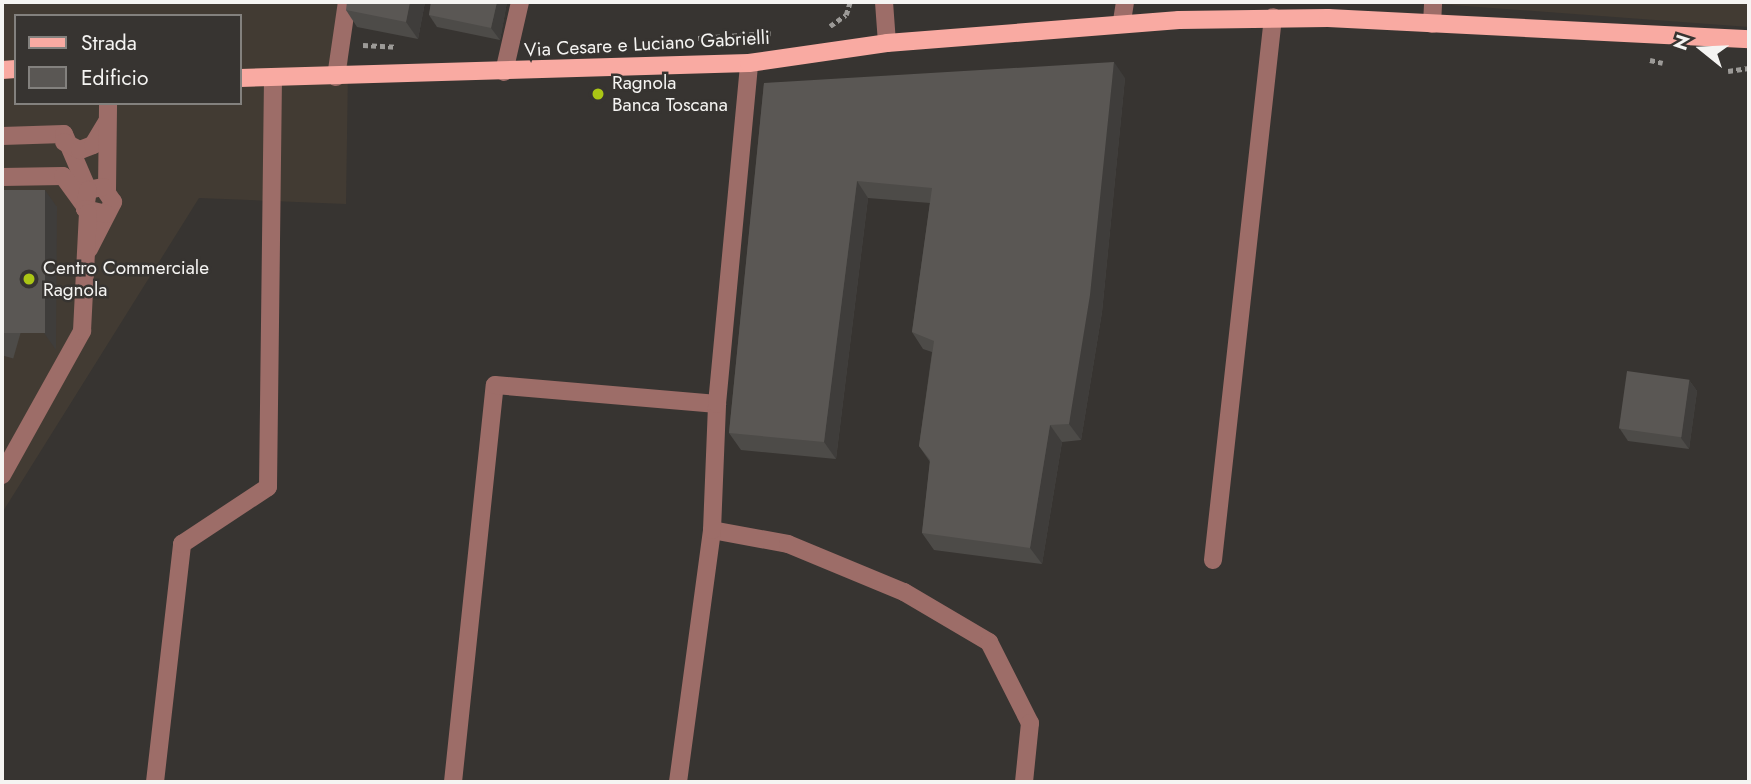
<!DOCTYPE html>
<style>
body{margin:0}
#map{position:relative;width:1751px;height:784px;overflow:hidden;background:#373431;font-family:Jost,sans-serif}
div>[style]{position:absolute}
.built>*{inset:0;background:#423b33}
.path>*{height:4.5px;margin-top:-2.25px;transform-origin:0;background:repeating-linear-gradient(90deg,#9c9a97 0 5px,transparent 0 8.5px)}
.minor>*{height:18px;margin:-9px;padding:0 9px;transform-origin:9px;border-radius:9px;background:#9d6d68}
.major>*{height:18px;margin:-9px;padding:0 9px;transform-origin:9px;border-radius:9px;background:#f9aaa2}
.wall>*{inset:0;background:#4d4b48;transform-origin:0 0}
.shaded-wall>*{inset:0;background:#3f3d3b}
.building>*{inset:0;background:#5a5754;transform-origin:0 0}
.dots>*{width:19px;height:19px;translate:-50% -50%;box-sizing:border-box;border:4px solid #373431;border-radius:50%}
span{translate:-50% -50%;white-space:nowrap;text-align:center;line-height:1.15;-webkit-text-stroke:5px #373431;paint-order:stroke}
.street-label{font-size:19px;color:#f5f4f2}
.poi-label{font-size:19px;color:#f5f4f2}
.left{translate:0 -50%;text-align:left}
.frame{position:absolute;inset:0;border:4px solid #f5f4f2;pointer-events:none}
.legend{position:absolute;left:14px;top:14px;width:228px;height:91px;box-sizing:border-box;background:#373431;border:2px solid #83817e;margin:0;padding:9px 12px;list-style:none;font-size:21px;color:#f5f4f2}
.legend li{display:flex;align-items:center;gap:14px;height:35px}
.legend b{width:35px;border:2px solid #83817e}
.north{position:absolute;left:1667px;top:14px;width:70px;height:70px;-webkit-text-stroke:5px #373431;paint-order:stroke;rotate:288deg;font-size:19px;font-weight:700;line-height:28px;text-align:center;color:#f5f4f2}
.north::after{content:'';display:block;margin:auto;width:24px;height:32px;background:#f5f4f2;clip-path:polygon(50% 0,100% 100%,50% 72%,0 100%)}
</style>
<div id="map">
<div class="built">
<div style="clip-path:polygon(evenodd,2px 2px,349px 2px,346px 204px,199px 198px,2px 513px,2px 2px,16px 16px,240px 16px,240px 103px,16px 103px,16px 16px)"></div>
<div style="clip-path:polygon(1411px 2px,1749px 2px,1749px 27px)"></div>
</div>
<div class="path">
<div style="left:830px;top:26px;width:19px;rotate:-35deg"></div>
<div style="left:846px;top:15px;width:14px;rotate:-73deg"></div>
<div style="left:698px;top:38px;width:76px;rotate:-3.8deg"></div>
<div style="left:363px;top:45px;width:33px;rotate:3deg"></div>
<div style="left:1650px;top:60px;width:13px;rotate:13deg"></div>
<div style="left:1728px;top:71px;width:21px;rotate:-8deg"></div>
</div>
<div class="minor">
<div style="left:884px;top:2px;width:41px;rotate:85.8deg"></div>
<div style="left:1122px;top:21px;width:19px;rotate:-81deg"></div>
<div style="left:1432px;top:24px;width:22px;rotate:-87deg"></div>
<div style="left:504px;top:72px;width:72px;rotate:-77.1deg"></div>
<div style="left:336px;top:77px;width:76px;rotate:-81.7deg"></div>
<div style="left:2px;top:136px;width:62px;rotate:-1.8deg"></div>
<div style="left:64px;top:134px;width:61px;rotate:66.8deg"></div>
<div style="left:64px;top:142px;width:18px;rotate:27deg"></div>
<div style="left:80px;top:150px;width:14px;rotate:-21deg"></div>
<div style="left:93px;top:145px;width:26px;rotate:-59deg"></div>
<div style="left:2px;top:177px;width:61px;rotate:-0.9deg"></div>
<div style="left:63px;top:176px;width:34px;rotate:54deg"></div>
<div style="left:107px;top:190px;width:87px;rotate:-89.3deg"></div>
<div style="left:89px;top:249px;width:53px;rotate:-62.9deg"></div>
<div style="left:113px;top:202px;width:18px;rotate:-124deg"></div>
<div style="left:103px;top:187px;width:15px;rotate:169deg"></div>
<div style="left:88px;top:190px;width:19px;rotate:99deg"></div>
<div style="left:85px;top:209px;width:22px;rotate:13deg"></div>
<div style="left:2px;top:475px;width:165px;rotate:-60.9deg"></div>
<div style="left:82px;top:331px;width:118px;rotate:-87.1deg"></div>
<div style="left:712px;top:530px;width:77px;rotate:10.4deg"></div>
<div style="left:788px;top:544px;width:126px;rotate:22.5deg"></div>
<div style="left:904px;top:592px;width:99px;rotate:30.5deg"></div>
<div style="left:989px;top:642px;width:91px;rotate:63.2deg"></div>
<div style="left:1030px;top:723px;width:59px;rotate:95.8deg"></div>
<div style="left:1213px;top:560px;width:546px;rotate:-83.69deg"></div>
<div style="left:155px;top:782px;width:240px;rotate:-83.5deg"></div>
<div style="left:182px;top:544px;width:103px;rotate:-33.5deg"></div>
<div style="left:268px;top:487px;width:407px;rotate:-89.3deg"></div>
<div style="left:453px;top:782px;width:399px;rotate:-84deg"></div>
<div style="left:495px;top:385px;width:223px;rotate:4.9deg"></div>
<div style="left:678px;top:782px;width:254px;rotate:-82.3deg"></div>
<div style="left:712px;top:530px;width:126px;rotate:-87.7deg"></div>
<div style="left:717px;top:404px;width:342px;rotate:-84.6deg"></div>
</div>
<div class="major">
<div style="left:2px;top:70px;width:14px;rotate:-4deg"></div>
<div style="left:240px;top:78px;width:509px;rotate:-1.69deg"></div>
<div style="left:749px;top:63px;width:139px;rotate:-8.2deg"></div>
<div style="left:887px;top:43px;width:293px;rotate:-4.5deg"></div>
<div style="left:1179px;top:20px;width:149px;rotate:-0.8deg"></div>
<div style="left:1328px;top:18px;width:422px;rotate:2.9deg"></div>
</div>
<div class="wall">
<div style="clip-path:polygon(425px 2px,418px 39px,357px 27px,346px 10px)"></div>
<div style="clip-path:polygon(431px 2px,507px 2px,500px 40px,437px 27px,429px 15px)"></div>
<div style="clip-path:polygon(1125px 78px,1102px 312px,1081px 440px,1062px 442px,1042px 564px,934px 550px,922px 533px,930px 462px,919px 446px,932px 352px,923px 349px,912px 332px,930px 203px,868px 198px,836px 459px,741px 450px,729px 433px,764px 83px)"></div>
<div style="left:2px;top:191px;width:57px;height:158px;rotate:16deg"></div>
<div style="clip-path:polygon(1689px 380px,1697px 391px,1689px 449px,1628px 441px,1620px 429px)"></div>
</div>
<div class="shaded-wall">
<div style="clip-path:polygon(410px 2px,425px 2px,418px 39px,406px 22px)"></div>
<div style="clip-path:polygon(497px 2px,507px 2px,500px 40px,491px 28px)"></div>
<div style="clip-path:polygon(1114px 62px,1125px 78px,1102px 312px,1081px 440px,1069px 424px)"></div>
<div style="clip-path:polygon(857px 181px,868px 198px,836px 459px,824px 442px)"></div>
<div style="clip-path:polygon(45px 190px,57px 207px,56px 350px,44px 333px)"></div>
<div style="clip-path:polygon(1689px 380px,1697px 391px,1689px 449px,1681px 438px)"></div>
<div style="clip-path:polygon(1050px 425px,1062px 442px,1042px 564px,1030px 548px)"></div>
</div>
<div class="building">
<div style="clip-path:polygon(347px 2px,410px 2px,406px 22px,346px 10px)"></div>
<div style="clip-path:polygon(431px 2px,497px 2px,491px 28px,429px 15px)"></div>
<div style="clip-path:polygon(1114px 62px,1090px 295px,1069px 424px,1050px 425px,1030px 548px,922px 533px,930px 460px,919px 446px,934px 341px,912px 332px,932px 188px,857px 181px,824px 442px,729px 433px,764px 83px)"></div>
<div style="left:45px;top:190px;width:143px;height:43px;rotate:90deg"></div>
<div style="left:1627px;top:371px;width:63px;height:58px;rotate:8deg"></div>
</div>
<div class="dots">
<div style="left:598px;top:94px;background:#abc615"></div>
<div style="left:29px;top:279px;background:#abc615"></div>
</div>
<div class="street-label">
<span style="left:647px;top:44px;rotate:-3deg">Via Cesare e Luciano Gabrielli</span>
</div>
<div class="poi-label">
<span class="left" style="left:612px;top:94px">Ragnola<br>Banca Toscana</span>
<span class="left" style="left:43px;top:279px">Centro Commerciale<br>Ragnola</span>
</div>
<div class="frame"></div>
<ul class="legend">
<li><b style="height:9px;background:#f9aaa2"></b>Strada</li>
<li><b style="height:19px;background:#5a5754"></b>Edificio</li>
</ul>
<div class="north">N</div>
</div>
